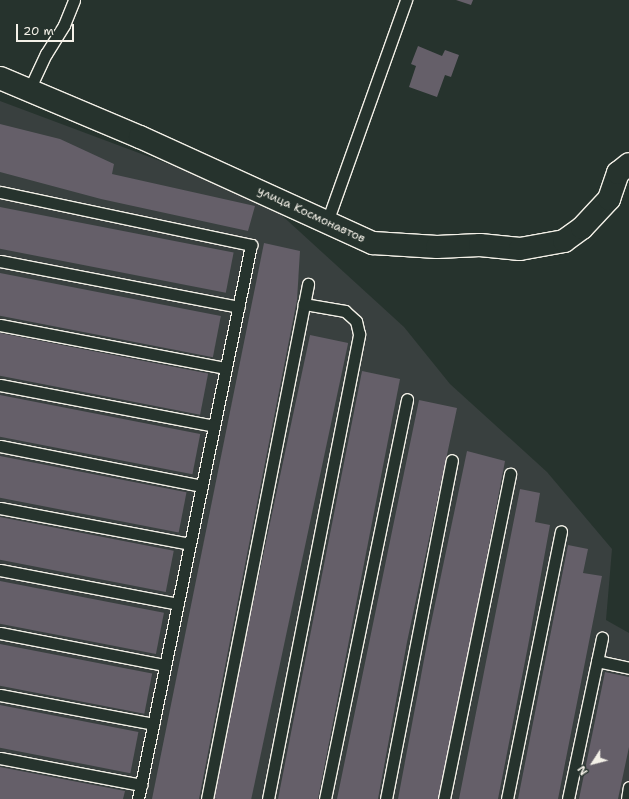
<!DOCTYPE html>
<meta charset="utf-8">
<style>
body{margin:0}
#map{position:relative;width:629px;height:799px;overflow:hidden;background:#26332d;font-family:"Shantell Sans",sans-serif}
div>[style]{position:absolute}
.built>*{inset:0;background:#39403f}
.building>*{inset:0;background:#655f69;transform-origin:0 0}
.roads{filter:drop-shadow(1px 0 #f4f1e8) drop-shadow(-1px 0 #f4f1e8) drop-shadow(0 1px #f4f1e8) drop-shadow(0 -1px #f4f1e8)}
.lane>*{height:11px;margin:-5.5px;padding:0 5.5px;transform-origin:5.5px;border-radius:5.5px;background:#26332d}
.street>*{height:22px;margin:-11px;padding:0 11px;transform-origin:11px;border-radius:11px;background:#26332d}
span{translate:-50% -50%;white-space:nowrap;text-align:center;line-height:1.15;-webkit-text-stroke:4px #26332d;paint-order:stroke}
.street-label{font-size:12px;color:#f4f1e8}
.north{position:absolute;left:573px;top:743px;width:40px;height:40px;-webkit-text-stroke:3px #26332d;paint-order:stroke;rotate:234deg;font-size:11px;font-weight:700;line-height:16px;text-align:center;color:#f4f1e8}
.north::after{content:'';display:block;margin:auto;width:14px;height:18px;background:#f4f1e8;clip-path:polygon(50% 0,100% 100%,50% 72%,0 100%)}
.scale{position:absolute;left:16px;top:24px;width:58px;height:18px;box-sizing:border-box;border:2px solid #f4f1e8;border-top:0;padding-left:5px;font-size:12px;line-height:14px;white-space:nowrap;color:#f4f1e8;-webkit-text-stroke:3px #26332d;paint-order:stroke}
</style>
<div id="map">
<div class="built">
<div style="clip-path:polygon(0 101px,265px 200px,404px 327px,450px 384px,547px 472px,612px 549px,606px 620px,629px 633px,629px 799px,0 799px)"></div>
</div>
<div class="building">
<div style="clip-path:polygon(456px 0,473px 0,471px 5px)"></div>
<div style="clip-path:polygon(418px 46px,442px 56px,445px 50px,459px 55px,451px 77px,445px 75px,437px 97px,409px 87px,416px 66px,411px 64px)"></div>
<div style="clip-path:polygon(0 124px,60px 139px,114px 164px,112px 174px,255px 206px,248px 231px,101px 199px,0 172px)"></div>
<div style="left:0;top:207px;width:238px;height:41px;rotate:11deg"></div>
<div style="clip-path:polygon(264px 243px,300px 251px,297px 300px,199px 799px,152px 799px)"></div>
<div style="left:0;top:273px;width:225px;height:42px;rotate:11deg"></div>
<div style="left:0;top:333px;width:212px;height:42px;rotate:11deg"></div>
<div style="left:310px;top:335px;width:39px;height:473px;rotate:12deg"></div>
<div style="clip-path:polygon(362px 371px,400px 379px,345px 661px,318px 799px,278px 799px)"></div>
<div style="left:0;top:395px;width:204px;height:41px;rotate:11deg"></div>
<div style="clip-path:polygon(419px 400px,457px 408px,407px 642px,378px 799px,337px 799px)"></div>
<div style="clip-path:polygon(467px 451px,505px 461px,471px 640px,438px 799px,398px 799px,429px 633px)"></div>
<div style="left:0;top:456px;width:190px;height:41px;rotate:11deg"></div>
<div style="clip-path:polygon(520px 489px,540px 493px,535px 522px,550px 525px,528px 646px,498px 799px,459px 799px)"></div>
<div style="left:0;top:517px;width:177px;height:42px;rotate:11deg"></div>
<div style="clip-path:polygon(568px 545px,588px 549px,583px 573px,602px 576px,558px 799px,518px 799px)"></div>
<div style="left:0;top:581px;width:167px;height:42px;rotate:11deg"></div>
<div style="left:0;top:644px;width:155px;height:41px;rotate:11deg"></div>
<div style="clip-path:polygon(605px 672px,629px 677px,629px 747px,618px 799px,579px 799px)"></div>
<div style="left:0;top:705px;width:141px;height:42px;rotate:11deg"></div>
<div style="clip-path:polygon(0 767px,125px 791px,123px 799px,0 799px)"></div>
</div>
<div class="roads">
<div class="lane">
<div style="left:29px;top:90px;width:40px;rotate:-65deg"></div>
<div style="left:46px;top:54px;width:34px;rotate:-58deg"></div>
<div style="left:64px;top:25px;width:27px;rotate:-68deg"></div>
<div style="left:0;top:192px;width:257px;rotate:11.9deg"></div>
<div style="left:251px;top:245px;width:565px;rotate:101.53deg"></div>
<div style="left:327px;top:222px;width:236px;rotate:-70.4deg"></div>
<div style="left:0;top:261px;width:243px;rotate:10.9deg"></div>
<div style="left:0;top:325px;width:230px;rotate:10.8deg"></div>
<div style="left:0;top:385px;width:218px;rotate:10.8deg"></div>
<div style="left:0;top:446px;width:206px;rotate:11.2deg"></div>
<div style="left:0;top:508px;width:193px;rotate:10.7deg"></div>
<div style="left:0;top:570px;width:181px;rotate:10.8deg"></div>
<div style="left:0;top:633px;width:168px;rotate:11deg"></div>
<div style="left:597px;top:661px;width:33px;rotate:12deg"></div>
<div style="left:0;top:695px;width:156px;rotate:10.7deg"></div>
<div style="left:0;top:758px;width:144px;rotate:10.8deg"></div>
<div style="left:207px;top:799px;width:525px;rotate:-78.9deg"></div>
<div style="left:268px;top:799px;width:474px;rotate:-78.9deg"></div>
<div style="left:359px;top:334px;width:13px;rotate:-103deg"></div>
<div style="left:356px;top:321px;width:15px;rotate:-138deg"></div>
<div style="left:345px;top:311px;width:42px;rotate:-170.3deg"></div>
<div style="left:325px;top:799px;width:408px;rotate:-78.4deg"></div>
<div style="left:386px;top:799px;width:345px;rotate:-79deg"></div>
<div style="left:444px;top:799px;width:332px;rotate:-78.5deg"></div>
<div style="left:507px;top:799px;width:273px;rotate:-78.6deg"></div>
<div style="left:568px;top:799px;width:165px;rotate:-78.1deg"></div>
<div style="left:627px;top:799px;width:12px;rotate:-81deg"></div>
</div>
<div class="street">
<div style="left:0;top:78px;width:152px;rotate:22.9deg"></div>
<div style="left:140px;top:137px;width:256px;rotate:24.5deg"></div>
<div style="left:373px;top:243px;width:64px;rotate:3.6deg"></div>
<div style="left:437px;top:247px;width:43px;rotate:-2.7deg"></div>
<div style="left:480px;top:245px;width:40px;rotate:5.7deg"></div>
<div style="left:520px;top:249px;width:45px;rotate:-10.3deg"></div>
<div style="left:564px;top:241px;width:22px;rotate:-36deg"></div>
<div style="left:582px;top:228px;width:40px;rotate:-47deg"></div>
<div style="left:609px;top:199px;width:28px;rotate:-71deg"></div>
<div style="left:618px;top:173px;width:14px;rotate:-39deg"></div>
</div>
</div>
<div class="street-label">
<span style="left:311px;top:215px;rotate:25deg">улица Космонавтов</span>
</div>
<div class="north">N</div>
<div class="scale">20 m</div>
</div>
